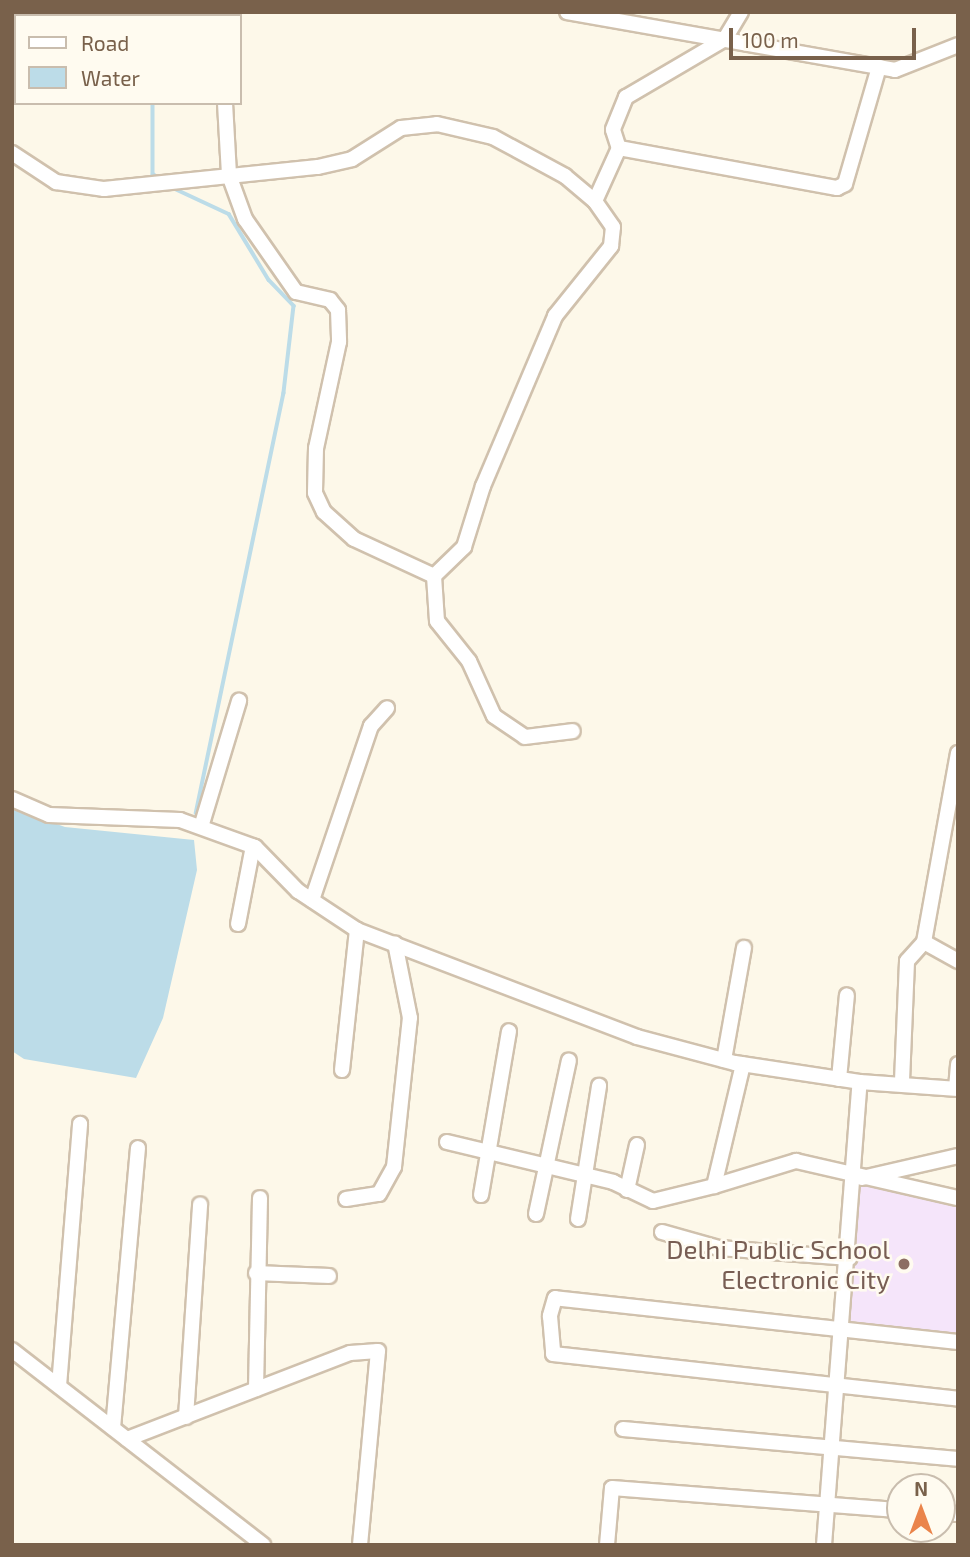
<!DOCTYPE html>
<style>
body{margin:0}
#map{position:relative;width:970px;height:1557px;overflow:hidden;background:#fdf8e9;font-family:"Exo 2",sans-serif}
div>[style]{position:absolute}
.education>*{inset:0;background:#f5e5fa}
.water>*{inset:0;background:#bcdce8}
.stream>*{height:3.5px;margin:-1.75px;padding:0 1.75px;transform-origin:1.75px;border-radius:1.75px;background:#bcdce8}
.roads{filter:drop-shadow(2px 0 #d0c1ad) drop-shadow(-2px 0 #d0c1ad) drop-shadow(0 2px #d0c1ad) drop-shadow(0 -2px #d0c1ad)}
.minor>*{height:14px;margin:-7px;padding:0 7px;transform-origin:7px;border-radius:7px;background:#fff}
.dots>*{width:19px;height:19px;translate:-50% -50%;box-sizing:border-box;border:4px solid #fffbf0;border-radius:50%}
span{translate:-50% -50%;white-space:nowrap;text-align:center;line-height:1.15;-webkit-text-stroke:5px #fffbf0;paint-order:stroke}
.education-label{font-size:26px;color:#785e54}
.right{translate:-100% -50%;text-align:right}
.frame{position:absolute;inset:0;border:14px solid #79614b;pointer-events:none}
.legend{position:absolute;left:14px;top:14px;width:228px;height:91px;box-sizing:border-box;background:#fffbf0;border:2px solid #c9bdae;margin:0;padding:9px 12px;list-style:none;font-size:21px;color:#79614b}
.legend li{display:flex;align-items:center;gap:14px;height:35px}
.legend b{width:35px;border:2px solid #c9bdae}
.north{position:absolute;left:886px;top:1473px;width:70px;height:70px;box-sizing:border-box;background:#fffbf0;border:2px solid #c9bdae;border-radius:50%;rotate:0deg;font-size:19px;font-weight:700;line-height:28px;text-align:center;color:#79614b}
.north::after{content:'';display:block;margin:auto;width:24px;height:32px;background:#ea844b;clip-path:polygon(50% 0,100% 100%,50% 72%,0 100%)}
.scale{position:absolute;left:729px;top:28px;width:187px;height:32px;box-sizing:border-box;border:4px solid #79614b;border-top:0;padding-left:9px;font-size:21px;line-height:24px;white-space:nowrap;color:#79614b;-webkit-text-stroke:5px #fffbf0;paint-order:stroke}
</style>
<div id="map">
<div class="education">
<div style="clip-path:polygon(857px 1179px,958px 1195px,958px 1342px,844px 1332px)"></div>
</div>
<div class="water">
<div style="clip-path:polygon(12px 808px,65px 827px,194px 840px,197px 870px,163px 1018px,136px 1078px,24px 1059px,12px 1051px)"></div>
</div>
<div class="stream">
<div style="left:179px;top:16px;width:4px;rotate:-76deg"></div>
<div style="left:153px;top:103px;width:71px;rotate:90deg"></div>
<div style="left:153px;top:174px;width:7px;rotate:34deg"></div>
<div style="left:171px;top:187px;width:64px;rotate:25deg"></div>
<div style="left:229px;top:214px;width:77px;rotate:58.8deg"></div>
<div style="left:269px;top:280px;width:36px;rotate:46deg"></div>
<div style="left:294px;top:306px;width:88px;rotate:96.6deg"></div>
<div style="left:284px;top:393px;width:429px;rotate:101.8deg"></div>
</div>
<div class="roads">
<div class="minor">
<div style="left:567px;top:12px;width:333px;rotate:10deg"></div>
<div style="left:895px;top:70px;width:68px;rotate:-21.6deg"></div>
<div style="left:741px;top:12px;width:31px;rotate:121deg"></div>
<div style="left:725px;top:39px;width:115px;rotate:149.6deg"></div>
<div style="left:626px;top:97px;width:35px;rotate:112deg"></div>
<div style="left:613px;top:130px;width:19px;rotate:72deg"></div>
<div style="left:619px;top:148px;width:222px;rotate:10.4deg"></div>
<div style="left:837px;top:188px;width:9px;rotate:-27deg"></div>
<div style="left:845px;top:184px;width:122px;rotate:-73.8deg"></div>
<div style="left:230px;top:16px;width:4px;rotate:-90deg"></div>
<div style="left:225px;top:103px;width:72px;rotate:86.8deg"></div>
<div style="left:229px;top:175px;width:47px;rotate:70deg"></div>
<div style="left:245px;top:219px;width:89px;rotate:55.1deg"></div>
<div style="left:296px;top:292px;width:35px;rotate:13deg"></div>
<div style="left:330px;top:300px;width:13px;rotate:51deg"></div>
<div style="left:338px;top:310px;width:32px;rotate:88deg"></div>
<div style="left:339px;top:342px;width:108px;rotate:102.2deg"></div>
<div style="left:316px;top:448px;width:45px;rotate:91.3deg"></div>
<div style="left:315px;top:493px;width:21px;rotate:65deg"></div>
<div style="left:324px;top:512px;width:40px;rotate:42deg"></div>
<div style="left:354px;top:539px;width:88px;rotate:24.8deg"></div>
<div style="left:434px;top:576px;width:42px;rotate:-44deg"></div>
<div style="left:464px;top:547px;width:64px;rotate:-72.7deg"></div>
<div style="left:483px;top:486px;width:185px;rotate:-67deg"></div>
<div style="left:555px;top:316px;width:90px;rotate:-51.3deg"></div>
<div style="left:611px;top:246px;width:19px;rotate:-84deg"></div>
<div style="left:613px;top:227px;width:32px;rotate:-125deg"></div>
<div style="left:595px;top:201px;width:58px;rotate:-65.6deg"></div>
<div style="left:12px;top:153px;width:53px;rotate:33.4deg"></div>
<div style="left:56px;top:182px;width:49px;rotate:8.3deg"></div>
<div style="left:104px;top:189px;width:215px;rotate:-5.9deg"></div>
<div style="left:318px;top:167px;width:35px;rotate:-13deg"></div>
<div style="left:352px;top:159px;width:58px;rotate:-32.3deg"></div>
<div style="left:401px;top:128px;width:36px;rotate:-6deg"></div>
<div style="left:437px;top:124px;width:57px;rotate:13.1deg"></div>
<div style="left:493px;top:137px;width:82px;rotate:28.4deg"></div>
<div style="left:565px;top:176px;width:39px;rotate:40deg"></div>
<div style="left:434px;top:576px;width:45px;rotate:86.2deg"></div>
<div style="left:437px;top:621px;width:51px;rotate:51.3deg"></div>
<div style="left:469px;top:661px;width:60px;rotate:65.6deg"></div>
<div style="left:494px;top:716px;width:37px;rotate:34deg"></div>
<div style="left:525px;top:737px;width:48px;rotate:-7.1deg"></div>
<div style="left:12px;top:799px;width:40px;rotate:23.4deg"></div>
<div style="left:49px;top:815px;width:131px;rotate:2.2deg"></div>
<div style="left:180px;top:820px;width:80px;rotate:19.8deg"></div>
<div style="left:255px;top:847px;width:62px;rotate:45.7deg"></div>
<div style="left:298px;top:891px;width:71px;rotate:33.5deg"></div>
<div style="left:357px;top:930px;width:300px;rotate:20.9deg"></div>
<div style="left:637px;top:1037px;width:101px;rotate:14.9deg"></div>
<div style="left:735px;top:1063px;width:126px;rotate:8.6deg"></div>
<div style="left:860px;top:1082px;width:98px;rotate:4.1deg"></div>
<div style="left:201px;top:827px;width:132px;rotate:-73.2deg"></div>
<div style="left:312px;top:900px;width:184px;rotate:-71.3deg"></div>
<div style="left:371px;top:726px;width:24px;rotate:-48deg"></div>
<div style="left:238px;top:924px;width:79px;rotate:-79.1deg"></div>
<div style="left:924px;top:942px;width:39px;rotate:29deg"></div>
<div style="left:724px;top:1060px;width:114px;rotate:-79.9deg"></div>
<div style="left:342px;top:1070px;width:141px;rotate:-83.9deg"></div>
<div style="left:839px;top:1079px;width:84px;rotate:-84.6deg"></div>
<div style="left:902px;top:1081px;width:120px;rotate:-87.6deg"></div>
<div style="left:907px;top:961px;width:25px;rotate:-48deg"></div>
<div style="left:924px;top:942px;width:192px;rotate:-79.8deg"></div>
<div style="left:956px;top:1088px;width:24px;rotate:-85deg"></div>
<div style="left:447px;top:1142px;width:171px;rotate:13.5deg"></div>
<div style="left:613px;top:1182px;width:44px;rotate:25.4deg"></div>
<div style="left:653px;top:1201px;width:63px;rotate:-13.8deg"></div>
<div style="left:714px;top:1186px;width:125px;rotate:-76.6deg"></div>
<div style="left:862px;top:1178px;width:98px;rotate:-12.9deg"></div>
<div style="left:714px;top:1186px;width:86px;rotate:-17deg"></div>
<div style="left:796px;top:1161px;width:166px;rotate:12.9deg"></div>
<div style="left:627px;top:1190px;width:46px;rotate:-77.5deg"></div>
<div style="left:481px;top:1195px;width:166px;rotate:-80.3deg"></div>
<div style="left:346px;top:1199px;width:33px;rotate:-9deg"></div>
<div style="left:379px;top:1194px;width:31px;rotate:-61deg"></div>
<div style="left:394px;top:1167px;width:150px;rotate:-83.9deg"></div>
<div style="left:410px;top:1018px;width:76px;rotate:-101.3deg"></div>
<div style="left:536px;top:1214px;width:157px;rotate:-77.9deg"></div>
<div style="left:578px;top:1219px;width:135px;rotate:-81deg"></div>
<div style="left:662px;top:1232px;width:59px;rotate:15.7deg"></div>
<div style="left:719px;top:1248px;width:131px;rotate:4.4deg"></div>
<div style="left:256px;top:1273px;width:73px;rotate:2.4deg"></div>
<div style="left:958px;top:1342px;width:405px;rotate:-173.8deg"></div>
<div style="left:555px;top:1298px;width:19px;rotate:106deg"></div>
<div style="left:550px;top:1316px;width:38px;rotate:85deg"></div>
<div style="left:553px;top:1354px;width:407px;rotate:6.3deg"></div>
<div style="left:12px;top:1350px;width:318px;rotate:37.8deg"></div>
<div style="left:59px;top:1386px;width:263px;rotate:-85.4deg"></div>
<div style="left:256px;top:1389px;width:191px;rotate:-88.8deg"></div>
<div style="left:186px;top:1417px;width:213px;rotate:-86.2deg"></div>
<div style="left:113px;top:1428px;width:281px;rotate:-84.9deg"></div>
<div style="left:623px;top:1429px;width:336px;rotate:5.1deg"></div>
<div style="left:127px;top:1439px;width:239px;rotate:-21.1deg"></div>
<div style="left:350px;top:1353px;width:28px;rotate:-4deg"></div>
<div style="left:378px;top:1351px;width:195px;rotate:95.3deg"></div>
<div style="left:942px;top:1513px;width:16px;rotate:4deg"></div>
<div style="left:607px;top:1545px;width:57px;rotate:-85deg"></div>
<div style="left:612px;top:1488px;width:289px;rotate:4.4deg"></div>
<div style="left:824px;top:1545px;width:464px;rotate:-85.6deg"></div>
</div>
</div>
<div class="dots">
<div style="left:904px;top:1264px;background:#8d6e63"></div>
</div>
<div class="education-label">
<span class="right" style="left:890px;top:1264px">Delhi Public School<br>Electronic City</span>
</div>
<div class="frame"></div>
<ul class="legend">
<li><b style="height:9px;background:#fff"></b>Road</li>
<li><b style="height:19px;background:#bcdce8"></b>Water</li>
</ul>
<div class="north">N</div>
<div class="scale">100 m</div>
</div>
